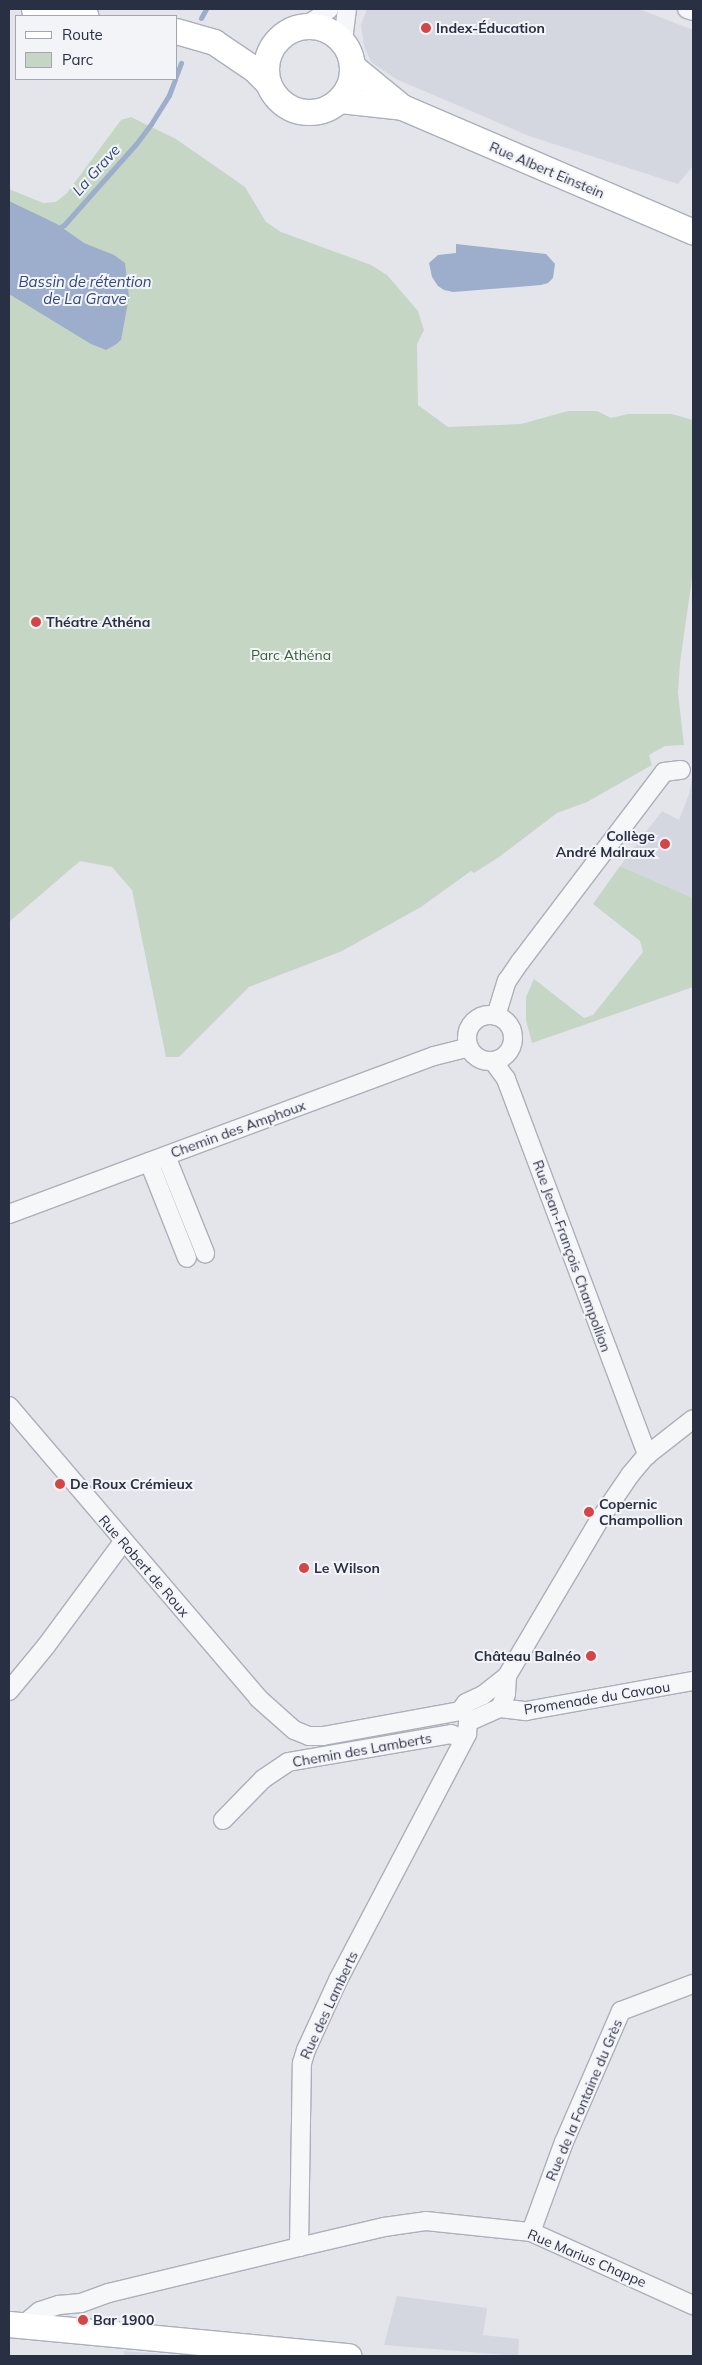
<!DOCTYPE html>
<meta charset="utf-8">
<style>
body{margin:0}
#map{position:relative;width:702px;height:2365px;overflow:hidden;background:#e3e5eb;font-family:Mulish,sans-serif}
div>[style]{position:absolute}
.built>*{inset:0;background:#d5d7e0}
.green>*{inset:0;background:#c6d6c4}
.water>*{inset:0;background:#9dadcc}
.stream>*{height:5px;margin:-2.5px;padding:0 2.5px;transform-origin:2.5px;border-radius:2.5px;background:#9dadcc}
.roads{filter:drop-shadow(1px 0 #acafb9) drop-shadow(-1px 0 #acafb9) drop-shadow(0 1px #acafb9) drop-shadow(0 -1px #acafb9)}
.street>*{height:18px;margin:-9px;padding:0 9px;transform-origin:9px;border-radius:9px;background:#f6f7f9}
.street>.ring{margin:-9px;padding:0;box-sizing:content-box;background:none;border:18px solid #f6f7f9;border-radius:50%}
.secondary>*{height:25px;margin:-12.5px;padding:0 12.5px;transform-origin:12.5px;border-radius:12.5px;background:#fff}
.secondary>.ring{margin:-12.5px;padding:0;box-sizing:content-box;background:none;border:25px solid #fff;border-radius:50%}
.dots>*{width:14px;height:14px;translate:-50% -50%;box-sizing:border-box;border:2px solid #f3f4f8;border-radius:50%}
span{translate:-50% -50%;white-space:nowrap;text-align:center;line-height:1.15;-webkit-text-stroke:4px #f3f4f8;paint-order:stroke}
.poi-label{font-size:14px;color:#2a3044;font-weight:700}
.left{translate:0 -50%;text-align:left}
.right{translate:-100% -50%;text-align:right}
.street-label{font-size:14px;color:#2a3044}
.park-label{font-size:14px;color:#386136}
.water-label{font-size:15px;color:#32487a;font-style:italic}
.frame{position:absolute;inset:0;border:10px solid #2a3044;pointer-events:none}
.legend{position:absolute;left:15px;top:15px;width:162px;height:65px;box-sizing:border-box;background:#f3f4f8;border:1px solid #a3a6b0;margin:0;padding:6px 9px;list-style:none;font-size:15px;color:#2a3044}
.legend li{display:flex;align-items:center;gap:10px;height:25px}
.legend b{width:25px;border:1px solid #a3a6b0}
</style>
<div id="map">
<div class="built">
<div style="clip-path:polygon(367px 9px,639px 9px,693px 30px,693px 166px,678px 184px,529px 136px,396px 79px,371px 62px,364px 46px,361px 25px)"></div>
<div style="clip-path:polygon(693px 773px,693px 898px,620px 866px,662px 811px,679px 820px,689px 794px)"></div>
<div style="clip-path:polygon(397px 2296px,487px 2308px,483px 2335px,519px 2339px,518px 2356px,384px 2345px)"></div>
<div style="clip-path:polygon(124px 2351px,169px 2355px,169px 2356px,124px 2356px)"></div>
</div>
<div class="green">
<div style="clip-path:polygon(131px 117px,176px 139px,245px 187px,266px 222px,281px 232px,371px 265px,387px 275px,418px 311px,424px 330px,417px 344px,418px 405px,448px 427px,521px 424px,568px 411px,597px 411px,611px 418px,628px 414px,672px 414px,693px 420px,693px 571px,680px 663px,678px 693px,684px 745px,665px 746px,649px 755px,652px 765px,587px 802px,557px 813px,499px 857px,474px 873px,471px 871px,421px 907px,342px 951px,249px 987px,179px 1057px,166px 1057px,132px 890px,112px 867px,80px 861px,9px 922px,9px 189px,43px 203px,56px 202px,67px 193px,121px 120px)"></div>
<div style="clip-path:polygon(620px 866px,693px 898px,693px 987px,532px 1043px,526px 1020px,526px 997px,534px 979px,584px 1018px,593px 1015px,643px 952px,640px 941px,593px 904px)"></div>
</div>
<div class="water">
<div style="clip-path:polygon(9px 201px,57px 224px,84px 243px,114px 255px,125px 263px,129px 297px,121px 340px,115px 345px,106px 350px,91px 344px,9px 294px)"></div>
<div style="clip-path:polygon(456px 244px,546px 254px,555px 264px,553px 278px,548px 283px,541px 285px,453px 292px,444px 290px,438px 286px,432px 277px,429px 263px,438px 255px,456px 253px)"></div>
</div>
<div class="stream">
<div style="left:201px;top:18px;width:10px;rotate:-61deg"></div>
<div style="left:176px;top:76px;width:14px;rotate:-69deg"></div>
<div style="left:55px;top:230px;width:10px;rotate:-29deg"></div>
<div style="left:64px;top:225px;width:108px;rotate:-48.4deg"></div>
<div style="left:136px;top:144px;width:25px;rotate:-53deg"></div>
<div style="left:151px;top:124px;width:34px;rotate:-58deg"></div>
<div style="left:169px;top:95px;width:17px;rotate:-69deg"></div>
</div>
<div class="roads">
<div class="street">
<div style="left:687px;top:9px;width:6px;rotate:18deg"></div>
<div style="left:304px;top:26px;width:16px;rotate:-30deg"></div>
<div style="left:318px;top:18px;width:14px;rotate:-39deg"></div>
<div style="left:343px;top:41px;width:32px;rotate:-83deg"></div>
<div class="ring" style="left:467px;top:1015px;width:28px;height:28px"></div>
<div style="left:496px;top:1016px;width:37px;rotate:-73deg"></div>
<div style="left:507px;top:981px;width:23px;rotate:-56deg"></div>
<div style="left:520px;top:962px;width:238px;rotate:-52.8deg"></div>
<div style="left:664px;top:772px;width:17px;rotate:-7deg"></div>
<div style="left:493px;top:1061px;width:22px;rotate:54deg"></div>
<div style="left:506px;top:1079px;width:402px;rotate:69.4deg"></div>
<div style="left:166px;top:1156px;width:105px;rotate:68.1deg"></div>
<div style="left:149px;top:1162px;width:103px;rotate:68.4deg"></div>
<div style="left:9px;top:1214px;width:453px;rotate:-20.4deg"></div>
<div style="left:434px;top:1056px;width:36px;rotate:-14deg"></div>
<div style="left:9px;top:1406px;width:384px;rotate:49.5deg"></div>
<div style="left:258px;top:1698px;width:48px;rotate:41.6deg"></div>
<div style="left:294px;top:1730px;width:16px;rotate:22deg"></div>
<div style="left:309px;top:1736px;width:14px"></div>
<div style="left:323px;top:1736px;width:139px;rotate:-10.3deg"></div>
<div style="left:460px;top:1711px;width:10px;rotate:-53deg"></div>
<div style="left:466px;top:1703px;width:19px;rotate:-25deg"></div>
<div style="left:483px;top:1695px;width:31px;rotate:-38deg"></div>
<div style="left:507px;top:1676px;width:182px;rotate:-59.4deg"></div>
<div style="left:600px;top:1519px;width:53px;rotate:-55.7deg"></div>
<div style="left:630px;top:1475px;width:26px;rotate:-50deg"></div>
<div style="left:647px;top:1455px;width:58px;rotate:-38deg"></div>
<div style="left:9px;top:1691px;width:58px;rotate:-50.6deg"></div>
<div style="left:46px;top:1646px;width:129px;rotate:-53.5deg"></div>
<div style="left:500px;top:1708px;width:26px;rotate:7deg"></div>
<div style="left:526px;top:1711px;width:170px;rotate:-10.2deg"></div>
<div style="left:468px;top:1722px;width:35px;rotate:-24deg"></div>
<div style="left:500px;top:1708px;width:15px;rotate:-67deg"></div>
<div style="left:506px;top:1694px;width:18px;rotate:-87deg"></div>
<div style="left:223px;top:1820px;width:57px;rotate:-45.7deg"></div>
<div style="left:263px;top:1779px;width:30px;rotate:-34deg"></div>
<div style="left:288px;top:1762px;width:165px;rotate:-9.7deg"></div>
<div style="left:451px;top:1734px;width:13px;rotate:23deg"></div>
<div style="left:531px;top:2232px;width:96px;rotate:-69.9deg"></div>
<div style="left:564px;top:2142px;width:143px;rotate:-66.5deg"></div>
<div style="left:621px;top:2011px;width:77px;rotate:-20.6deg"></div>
<div style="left:299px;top:2247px;width:87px;rotate:-13.2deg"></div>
<div style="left:384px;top:2227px;width:42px;rotate:-8.1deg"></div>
<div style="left:426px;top:2221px;width:106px;rotate:6deg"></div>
<div style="left:531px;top:2232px;width:178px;rotate:24.3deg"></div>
<div style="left:22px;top:2326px;width:23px;rotate:-40deg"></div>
<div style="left:40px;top:2311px;width:20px;rotate:-18deg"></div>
<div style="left:59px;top:2305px;width:22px;rotate:-5deg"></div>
<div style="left:81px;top:2303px;width:30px;rotate:-20deg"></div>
<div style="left:109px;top:2293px;width:195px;rotate:-13.6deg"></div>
<div style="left:299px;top:2247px;width:184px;rotate:-89.1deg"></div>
<div style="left:302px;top:2063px;width:14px;rotate:-73deg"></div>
<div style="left:306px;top:2050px;width:77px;rotate:-65.4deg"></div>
<div style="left:338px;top:1980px;width:278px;rotate:-62.3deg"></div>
<div style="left:467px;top:1734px;width:12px;rotate:-85deg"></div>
</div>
<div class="secondary">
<div style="left:34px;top:9px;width:52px;rotate:7.7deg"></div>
<div class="ring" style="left:266px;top:26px;width:61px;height:61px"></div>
<div style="left:176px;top:31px;width:40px;rotate:16deg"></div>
<div style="left:214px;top:42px;width:48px;rotate:34deg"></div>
<div style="left:254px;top:69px;width:20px;rotate:45deg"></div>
<div style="left:353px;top:67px;width:63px;rotate:39.2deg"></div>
<div style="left:402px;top:107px;width:317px;rotate:23.2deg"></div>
<div style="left:340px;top:100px;width:62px;rotate:6.4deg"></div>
<div style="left:9px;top:2324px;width:341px;rotate:5.4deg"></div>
</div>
</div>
<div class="dots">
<div style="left:426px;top:28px;background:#d44546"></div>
<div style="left:36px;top:622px;background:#d44546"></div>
<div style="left:665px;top:844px;background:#d44546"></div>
<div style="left:60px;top:1484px;background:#d44546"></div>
<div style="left:589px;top:1512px;background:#d44546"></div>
<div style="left:304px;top:1568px;background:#d44546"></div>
<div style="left:591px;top:1656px;background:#d44546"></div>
<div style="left:83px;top:2320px;background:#d44546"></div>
</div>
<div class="poi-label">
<span class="left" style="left:436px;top:28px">Index-Éducation</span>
<span class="left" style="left:46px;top:622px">Théatre Athéna</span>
<span class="right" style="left:655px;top:844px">Collège<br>André Malraux</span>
<span class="left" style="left:70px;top:1484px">De Roux Crémieux</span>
<span class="left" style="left:599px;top:1512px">Copernic<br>Champollion</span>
<span class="left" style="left:314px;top:1568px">Le Wilson</span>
<span class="right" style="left:581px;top:1656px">Château Balnéo</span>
<span class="left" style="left:93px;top:2320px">Bar 1900</span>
</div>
<div class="street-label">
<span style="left:547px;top:170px;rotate:23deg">Rue Albert Einstein</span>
<span style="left:238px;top:1129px;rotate:-20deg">Chemin des Amphoux</span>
<span style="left:572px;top:1256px;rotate:70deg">Rue Jean-François Champollion</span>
<span style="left:144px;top:1566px;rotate:49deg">Rue Robert de Roux</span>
<span style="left:597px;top:1698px;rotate:-9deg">Promenade du Cavaou</span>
<span style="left:362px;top:1750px;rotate:-10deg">Chemin des Lamberts</span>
<span style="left:329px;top:2005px;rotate:-65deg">Rue des Lamberts</span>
<span style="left:584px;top:2100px;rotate:-67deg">Rue de la Fontaine du Grès</span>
<span style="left:587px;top:2258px;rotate:23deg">Rue Marius Chappe</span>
</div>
<div class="park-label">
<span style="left:291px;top:655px">Parc Athéna</span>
</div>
<div class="water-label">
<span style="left:96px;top:170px;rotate:-48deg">La Grave</span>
<span style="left:85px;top:290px">Bassin de rétention<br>de La Grave</span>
</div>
<div class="frame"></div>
<ul class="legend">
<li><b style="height:6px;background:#fff"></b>Route</li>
<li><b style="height:14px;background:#c6d6c4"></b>Parc</li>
</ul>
</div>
